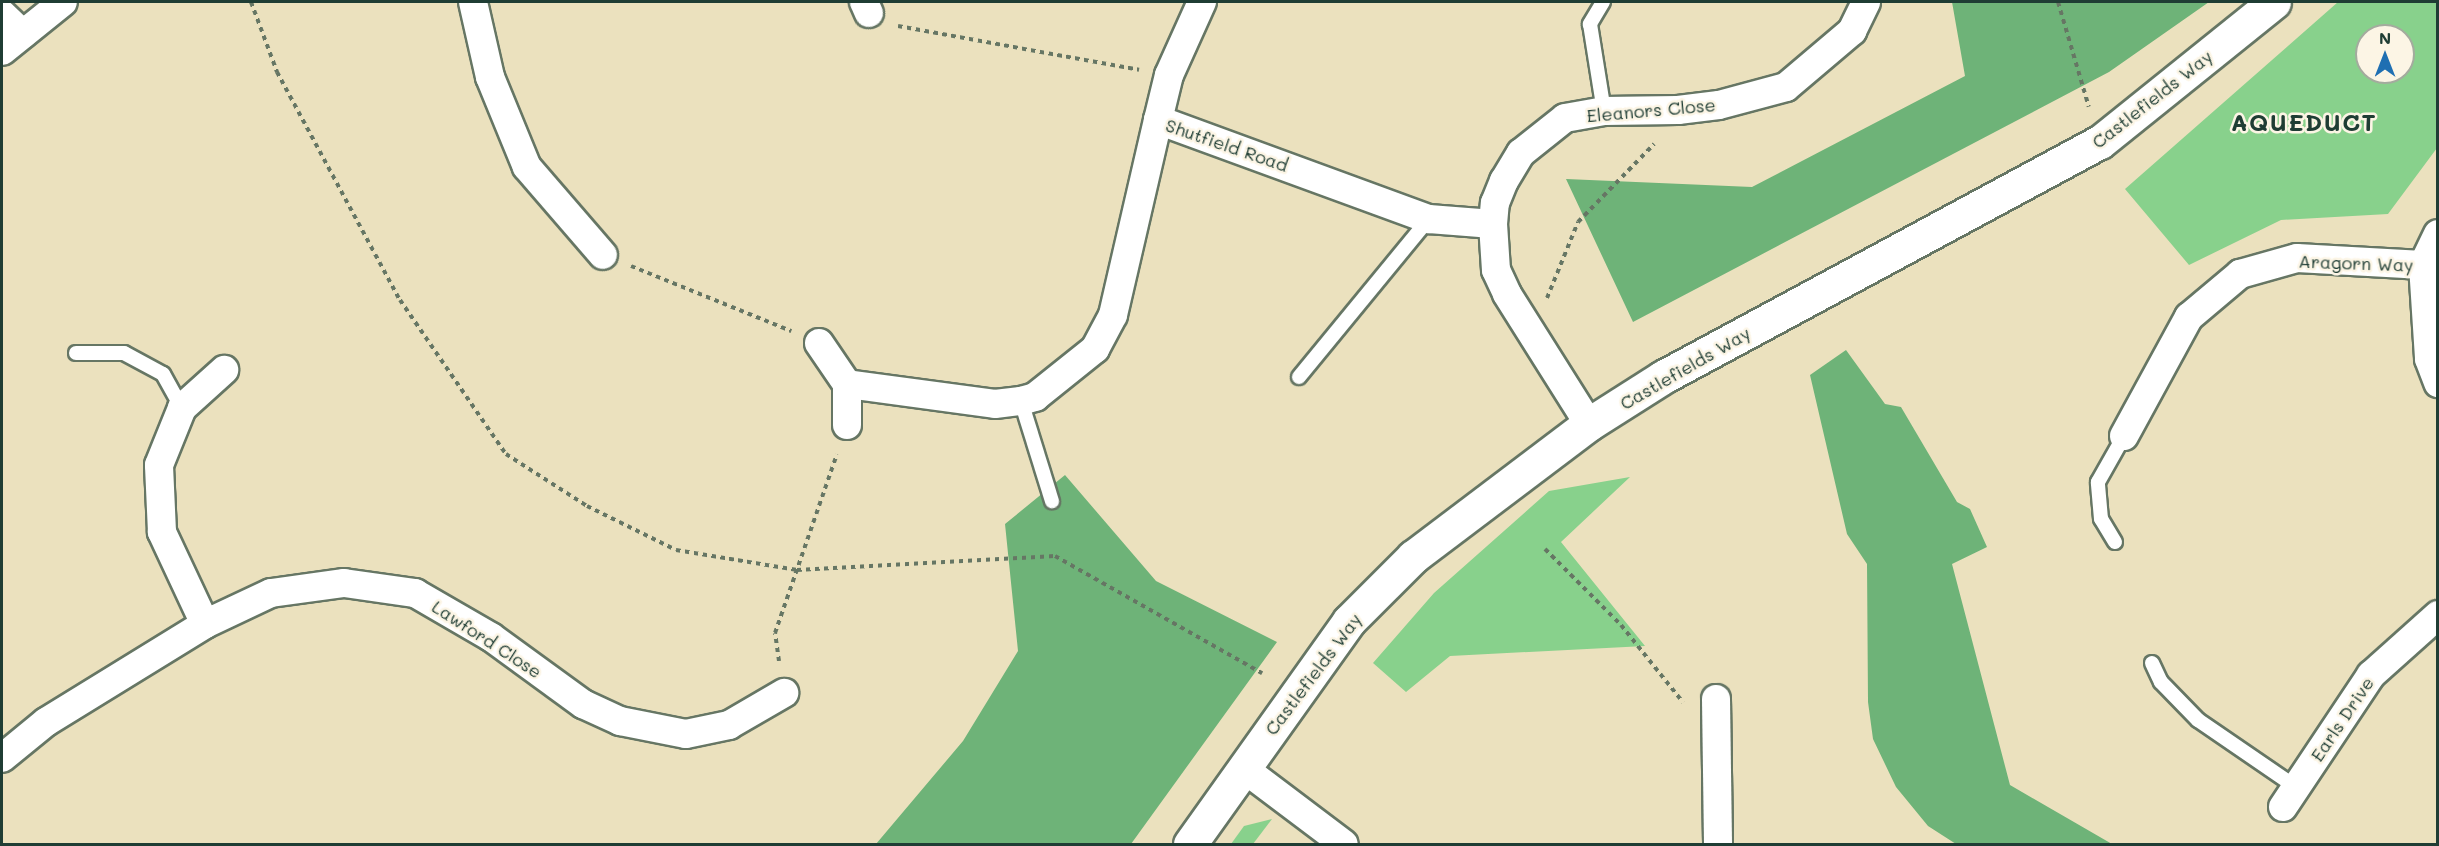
<!DOCTYPE html>
<style>
body{margin:0}
#map{position:relative;width:2439px;height:846px;overflow:hidden;background:#ebe1be;font-family:Mali,sans-serif}
div>[style]{position:absolute}
.green>*{inset:0;background:#88d18c}
.forest>*{inset:0;background:#6eb378}
.path>*{height:4px;margin-top:-2px;transform-origin:0;background:repeating-linear-gradient(90deg,#667664 0 4.5px,transparent 0 9px)}
.roads{filter:drop-shadow(2px 0 #667664) drop-shadow(-2px 0 #667664) drop-shadow(0 2px #667664) drop-shadow(0 -2px #667664)}
.service>*{height:14px;margin:-7px;padding:0 7px;transform-origin:7px;border-radius:7px;background:#fff}
.minor>*{height:28px;margin:-14px;padding:0 14px;transform-origin:14px;border-radius:14px;background:#fff}
.secondary>*{height:33px;margin:-16.5px;padding:0 16.5px;transform-origin:16.5px;border-radius:16.5px;background:#fff}
span{translate:-50% -50%;white-space:nowrap;text-align:center;line-height:1.15;-webkit-text-stroke:5px #fcf5e5;paint-order:stroke}
.street-label{font-size:18px;color:#1f3d34}
.district-label{font-size:24px;color:#1f3d34;font-weight:700;letter-spacing:1.5px}
.frame{position:absolute;inset:0;border:3px solid #1f3d34;pointer-events:none}
.north{position:absolute;left:2355px;top:24px;width:60px;height:60px;box-sizing:border-box;background:#fcf5e5;border:2px solid #a4ab9e;border-radius:50%;rotate:0deg;font-size:16px;font-weight:700;line-height:24px;text-align:center;color:#1f3d34}
.north::after{content:'';display:block;margin:auto;width:21px;height:27px;background:#1f6fb2;clip-path:polygon(50% 0,100% 100%,50% 72%,0 100%)}
</style>
<div id="map">
<div class="green">
<div style="clip-path:polygon(evenodd,2338px 2px,2437px 2px,2437px 148px,2388px 214px,2281px 220px,2189px 265px,2125px 189px,2338px 2px,2367px 36px,2403px 36px,2403px 72px,2367px 72px,2367px 36px)"></div>
<div style="clip-path:polygon(1630px 477px,1561px 542px,1645px 646px,1450px 656px,1406px 692px,1373px 663px,1434px 593px,1549px 491px)"></div>
<div style="clip-path:polygon(1272px 819px,1253px 844px,1231px 844px,1244px 826px)"></div>
</div>
<div class="forest">
<div style="clip-path:polygon(1952px 2px,2209px 2px,2109px 72px,1633px 322px,1566px 179px,1752px 187px,1965px 76px)"></div>
<div style="clip-path:polygon(1846px 350px,1885px 404px,1901px 407px,1957px 502px,1970px 509px,1987px 547px,1952px 564px,2010px 785px,2112px 844px,1956px 844px,1928px 826px,1896px 787px,1873px 739px,1868px 702px,1867px 564px,1847px 534px,1810px 375px)"></div>
<div style="clip-path:polygon(1065px 475px,1156px 581px,1277px 642px,1131px 844px,876px 844px,963px 741px,1018px 651px,1005px 524px)"></div>
</div>
<div class="path">
<div style="left:251px;top:2px;width:75px;rotate:69.6deg"></div>
<div style="left:277px;top:72px;width:259px;rotate:61.7deg"></div>
<div style="left:400px;top:300px;width:187px;rotate:55.5deg"></div>
<div style="left:506px;top:454px;width:96px;rotate:32.7deg"></div>
<div style="left:587px;top:506px;width:99px;rotate:26.3deg"></div>
<div style="left:676px;top:550px;width:123px;rotate:9.4deg"></div>
<div style="left:797px;top:570px;width:258px;rotate:-3.1deg"></div>
<div style="left:1055px;top:556px;width:238px;rotate:29.5deg"></div>
<div style="left:2058px;top:2px;width:109px;rotate:73.6deg"></div>
<div style="left:898px;top:26px;width:245px;rotate:10.3deg"></div>
<div style="left:631px;top:266px;width:173px;rotate:22.1deg"></div>
<div style="left:1547px;top:298px;width:82px;rotate:-67.8deg"></div>
<div style="left:1578px;top:222px;width:109px;rotate:-45.7deg"></div>
<div style="left:1545px;top:549px;width:107px;rotate:45deg"></div>
<div style="left:1621px;top:625px;width:99px;rotate:51.2deg"></div>
<div style="left:779px;top:661px;width:28px;rotate:-98deg"></div>
<div style="left:775px;top:633px;width:189px;rotate:-70.9deg"></div>
</div>
<div class="roads">
<div class="service">
<div style="left:1603px;top:2px;width:26px;rotate:121deg"></div>
<div style="left:1590px;top:24px;width:88px;rotate:80.9deg"></div>
<div style="left:76px;top:353px;width:48px"></div>
<div style="left:124px;top:353px;width:44px;rotate:28.3deg"></div>
<div style="left:163px;top:374px;width:39px;rotate:61deg"></div>
<div style="left:1299px;top:377px;width:205px;rotate:-50.6deg"></div>
<div style="left:1021px;top:401px;width:105px;rotate:72.8deg"></div>
<div style="left:2115px;top:542px;width:27px;rotate:-121deg"></div>
<div style="left:2101px;top:519px;width:37px;rotate:-95deg"></div>
<div style="left:2098px;top:482px;width:53px;rotate:-60.5deg"></div>
<div style="left:2152px;top:663px;width:21px;rotate:65deg"></div>
<div style="left:2161px;top:682px;width:53px;rotate:45.8deg"></div>
<div style="left:2198px;top:720px;width:119px;rotate:34.4deg"></div>
</div>
<div class="minor">
<div style="left:473px;top:2px;width:77px;rotate:77.2deg"></div>
<div style="left:490px;top:77px;width:97px;rotate:67.7deg"></div>
<div style="left:527px;top:167px;width:116px;rotate:49.2deg"></div>
<div style="left:864px;top:2px;width:12px;rotate:66deg"></div>
<div style="left:2px;top:14px;width:29px;rotate:44deg"></div>
<div style="left:2px;top:51px;width:78px;rotate:-38.8deg"></div>
<div style="left:1158px;top:120px;width:46px;rotate:-76.3deg"></div>
<div style="left:1169px;top:75px;width:80px;rotate:-65.7deg"></div>
<div style="left:1493px;top:224px;width:21px;rotate:-85deg"></div>
<div style="left:1495px;top:203px;width:24px;rotate:-68deg"></div>
<div style="left:1504px;top:181px;width:33px;rotate:-59deg"></div>
<div style="left:1521px;top:153px;width:56px;rotate:-38.5deg"></div>
<div style="left:1565px;top:118px;width:40px;rotate:-10deg"></div>
<div style="left:1604px;top:111px;width:74px;rotate:-0.8deg"></div>
<div style="left:1678px;top:110px;width:41px;rotate:-7deg"></div>
<div style="left:1719px;top:105px;width:69px;rotate:-15deg"></div>
<div style="left:1786px;top:87px;width:87px;rotate:-40.3deg"></div>
<div style="left:1852px;top:31px;width:32px;rotate:-64deg"></div>
<div style="left:2438px;top:234px;width:34px;rotate:116deg"></div>
<div style="left:2423px;top:265px;width:94px;rotate:86.3deg"></div>
<div style="left:2429px;top:359px;width:26px;rotate:69deg"></div>
<div style="left:819px;top:343px;width:50px;rotate:55.7deg"></div>
<div style="left:847px;top:425px;width:41px;rotate:-90deg"></div>
<div style="left:847px;top:384px;width:149px;rotate:7.7deg"></div>
<div style="left:995px;top:404px;width:26px;rotate:-7deg"></div>
<div style="left:1021px;top:401px;width:15px;rotate:-16deg"></div>
<div style="left:1035px;top:397px;width:77px;rotate:-38.7deg"></div>
<div style="left:1095px;top:349px;width:38px;rotate:-62deg"></div>
<div style="left:1113px;top:315px;width:200px;rotate:-77deg"></div>
<div style="left:1158px;top:120px;width:289px;rotate:20.1deg"></div>
<div style="left:1429px;top:219px;width:64px;rotate:4.5deg"></div>
<div style="left:1493px;top:224px;width:46px;rotate:86.3deg"></div>
<div style="left:1496px;top:270px;width:26px;rotate:65deg"></div>
<div style="left:1507px;top:294px;width:154px;rotate:57.8deg"></div>
<div style="left:2124px;top:436px;width:136px;rotate:-61.4deg"></div>
<div style="left:2189px;top:317px;width:67px;rotate:-40.1deg"></div>
<div style="left:2240px;top:274px;width:59px;rotate:-15.7deg"></div>
<div style="left:2297px;top:258px;width:126px;rotate:3.2deg"></div>
<div style="left:205px;top:624px;width:102px;rotate:-115.1deg"></div>
<div style="left:162px;top:532px;width:67px;rotate:-92.6deg"></div>
<div style="left:159px;top:465px;width:61px;rotate:-68deg"></div>
<div style="left:182px;top:408px;width:57px;rotate:-42.1deg"></div>
<div style="left:1716px;top:699px;width:145px;rotate:89.2deg"></div>
<div style="left:2px;top:758px;width:57px;rotate:-39.3deg"></div>
<div style="left:46px;top:722px;width:187px;rotate:-31.6deg"></div>
<div style="left:205px;top:624px;width:73px;rotate:-25.2deg"></div>
<div style="left:271px;top:593px;width:74px;rotate:-7.8deg"></div>
<div style="left:344px;top:583px;width:72px;rotate:8deg"></div>
<div style="left:415px;top:593px;width:88px;rotate:30.1deg"></div>
<div style="left:491px;top:637px;width:114px;rotate:36.1deg"></div>
<div style="left:583px;top:704px;width:41px;rotate:24.7deg"></div>
<div style="left:620px;top:721px;width:67px;rotate:11.1deg"></div>
<div style="left:686px;top:734px;width:44px;rotate:-11.8deg"></div>
<div style="left:729px;top:725px;width:64px;rotate:-30.2deg"></div>
<div style="left:1243px;top:768px;width:126px;rotate:37deg"></div>
<div style="left:2283px;top:807px;width:159px;rotate:-56.3deg"></div>
<div style="left:2371px;top:675px;width:90px;rotate:-41.8deg"></div>
</div>
<div class="secondary">
<div style="left:1190px;top:844px;width:274px;rotate:-54.5deg"></div>
<div style="left:1349px;top:621px;width:91px;rotate:-45deg"></div>
<div style="left:1413px;top:557px;width:221px;rotate:-37.1deg"></div>
<div style="left:1589px;top:424px;width:88px;rotate:-32.4deg"></div>
<div style="left:1663px;top:377px;width:496px;rotate:-28.3deg"></div>
<div style="left:2100px;top:142px;width:223px;rotate:-38.8deg"></div>
</div>
</div>
<div class="street-label">
<span style="left:2152px;top:99px;rotate:-38deg">Castlefields Way</span>
<span style="left:1651px;top:110px;rotate:-5deg">Eleanors Close</span>
<span style="left:1227px;top:145px;rotate:19deg">Shutfield Road</span>
<span style="left:2356px;top:263px;rotate:2deg">Aragorn Way</span>
<span style="left:1685px;top:368px;rotate:-30deg">Castlefields Way</span>
<span style="left:487px;top:639px;rotate:33deg">Lawford Close</span>
<span style="left:1313px;top:674px;rotate:-53deg">Castlefields Way</span>
<span style="left:2342px;top:719px;rotate:-56deg">Earls Drive</span>
</div>
<div class="district-label">
<span style="left:2304px;top:122px">AQUEDUCT</span>
</div>
<div class="frame"></div>
<div class="north">N</div>
</div>
